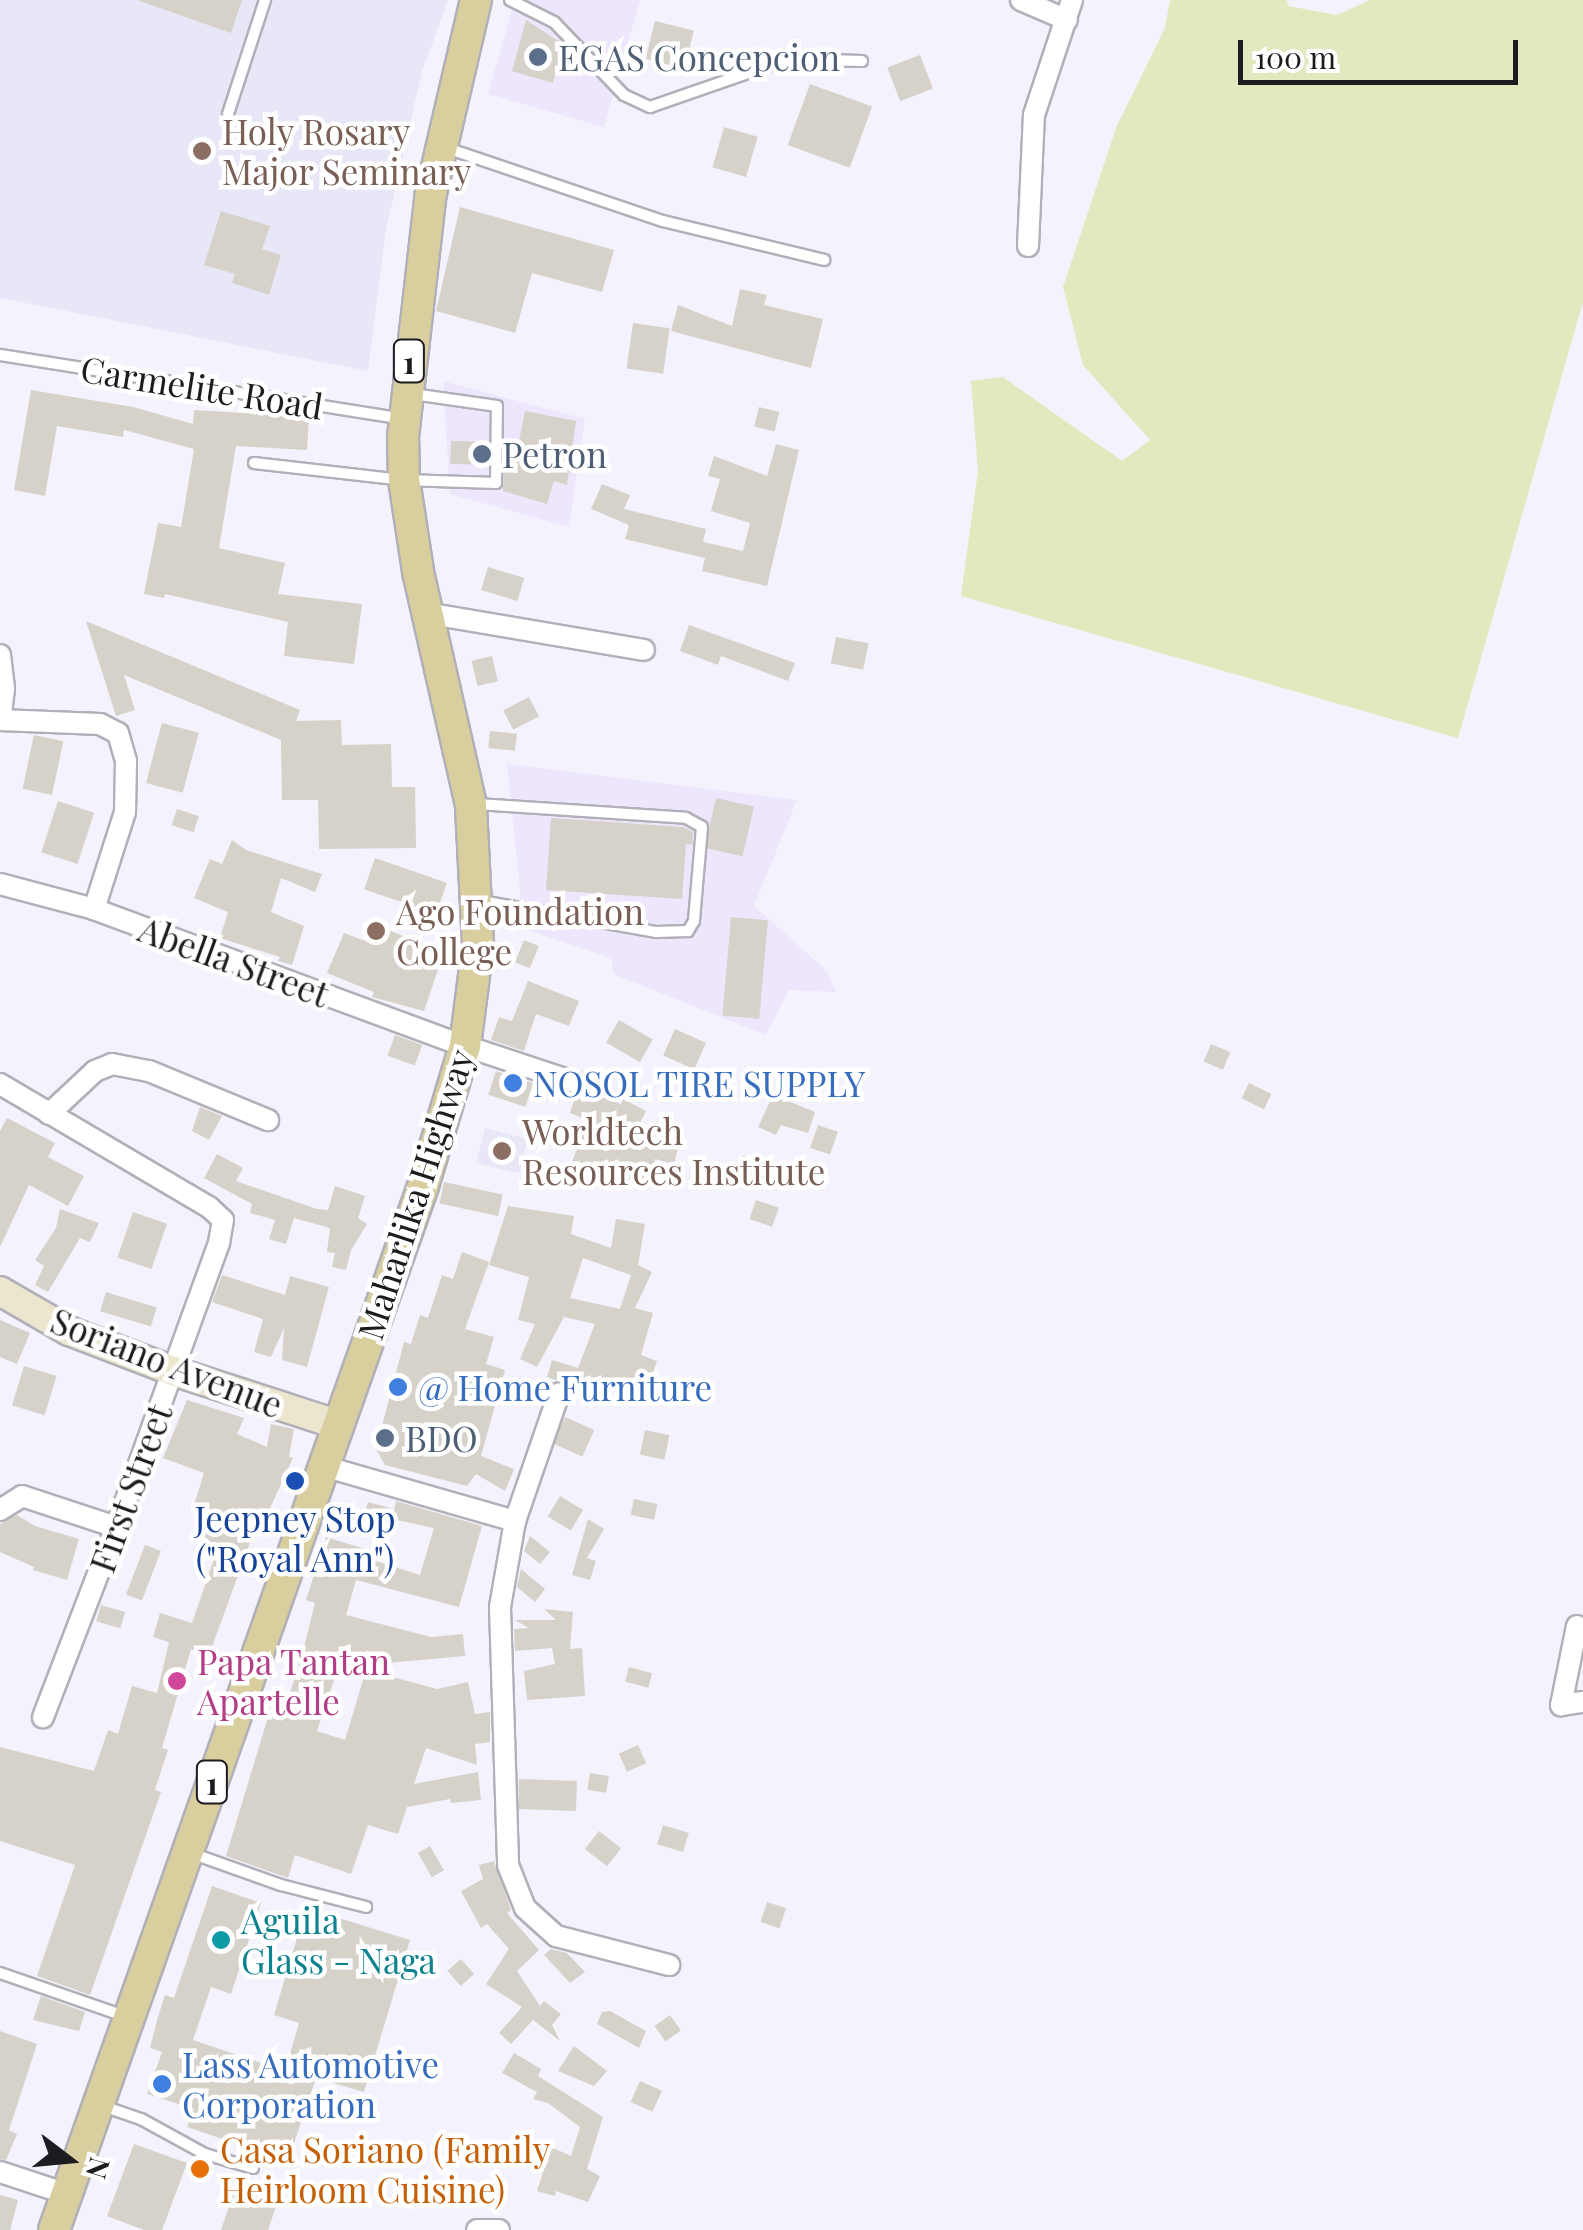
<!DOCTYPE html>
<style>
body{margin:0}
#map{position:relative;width:1583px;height:2230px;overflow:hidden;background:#f4f3fd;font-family:"Playfair Display",serif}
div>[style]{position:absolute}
.commercial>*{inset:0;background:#eee6fc}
.built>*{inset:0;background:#e8e7f8;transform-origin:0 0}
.green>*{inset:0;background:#e2e9be}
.building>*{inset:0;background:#d6d1c9;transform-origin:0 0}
.roads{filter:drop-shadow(2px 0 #b1b0b9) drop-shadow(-2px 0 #b1b0b9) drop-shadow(0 2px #b1b0b9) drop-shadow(0 -2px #b1b0b9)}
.lane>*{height:10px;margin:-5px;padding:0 5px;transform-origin:5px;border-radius:5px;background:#fff}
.street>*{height:20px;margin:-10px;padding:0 10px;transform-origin:10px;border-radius:10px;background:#fff}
.secondary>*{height:28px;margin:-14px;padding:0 14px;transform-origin:14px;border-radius:14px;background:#ece6ce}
.primary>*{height:30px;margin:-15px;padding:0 15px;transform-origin:15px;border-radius:15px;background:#d9ce9e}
.dots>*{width:28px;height:28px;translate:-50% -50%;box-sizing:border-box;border:5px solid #fff;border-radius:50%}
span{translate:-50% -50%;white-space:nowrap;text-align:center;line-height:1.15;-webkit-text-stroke:9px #fff;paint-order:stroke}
.shield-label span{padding:2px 8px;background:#fff;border:2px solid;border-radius:8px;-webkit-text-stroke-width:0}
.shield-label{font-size:32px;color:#1c1b1f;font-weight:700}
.service-label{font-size:35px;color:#4e5e75}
.left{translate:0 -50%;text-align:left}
.education-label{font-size:35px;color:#785e54}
.street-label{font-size:35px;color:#1c1b1f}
.shop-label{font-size:35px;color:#366cbe}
.transit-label{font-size:35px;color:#164399}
.hotel-label{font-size:35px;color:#b23c85}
.culture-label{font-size:35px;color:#0d838f}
.food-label{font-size:35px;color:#c56008}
.north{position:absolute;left:20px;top:2110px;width:100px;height:100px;-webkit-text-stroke:8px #fff;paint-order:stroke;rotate:106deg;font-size:28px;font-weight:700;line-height:40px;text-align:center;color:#1c1b1f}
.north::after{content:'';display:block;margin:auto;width:35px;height:45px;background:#1c1b1f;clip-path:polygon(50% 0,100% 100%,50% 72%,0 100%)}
.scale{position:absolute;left:1238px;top:40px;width:280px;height:45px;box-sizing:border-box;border:5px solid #1c1b1f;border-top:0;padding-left:12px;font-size:30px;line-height:35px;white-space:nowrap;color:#1c1b1f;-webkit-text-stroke:8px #fff;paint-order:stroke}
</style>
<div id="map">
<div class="commercial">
<div style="clip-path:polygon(515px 0,640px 0,604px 127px,488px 94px)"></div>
<div style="clip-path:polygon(443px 381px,585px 419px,569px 527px,450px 494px)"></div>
<div style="clip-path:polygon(507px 764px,797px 800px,754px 906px,827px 971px,836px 992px,789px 990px,766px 1035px,613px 974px,612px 958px,519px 927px,520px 889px)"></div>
</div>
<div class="built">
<div style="clip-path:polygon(0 0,448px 0,422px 72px,386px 230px,368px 371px,0 298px)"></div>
<div style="left:485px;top:1128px;width:44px;height:36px;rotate:14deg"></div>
</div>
<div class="green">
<div style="clip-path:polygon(1170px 0,1287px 0,1288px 6px,1337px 15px,1370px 0,1583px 0,1583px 302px,1458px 738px,961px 596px,978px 471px,971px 381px,1003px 377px,1122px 461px,1150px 440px,1083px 365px,1063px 287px,1116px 128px,1165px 28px)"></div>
</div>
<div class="building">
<div style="clip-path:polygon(137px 0,242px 0,231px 33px)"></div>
<div style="clip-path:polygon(526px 20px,563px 44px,553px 83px,512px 71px)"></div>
<div style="left:655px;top:21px;width:40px;height:39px;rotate:14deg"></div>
<div style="left:920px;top:55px;width:36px;height:35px;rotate:69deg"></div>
<div style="left:810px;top:84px;width:66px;height:65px;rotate:20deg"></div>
<div style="left:724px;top:127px;width:35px;height:42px;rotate:16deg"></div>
<div style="clip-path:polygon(460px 207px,614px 250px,602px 292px,532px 273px,515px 333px,436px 311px)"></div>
<div style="clip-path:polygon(221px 211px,270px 226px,262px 249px,281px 255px,269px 295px,232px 283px,235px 274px,204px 265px)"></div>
<div style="clip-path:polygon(740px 289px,767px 295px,764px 305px,823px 319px,811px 368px,671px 331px,678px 305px,732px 326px)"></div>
<div style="left:633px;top:323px;width:37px;height:46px;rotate:8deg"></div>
<div style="clip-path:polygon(31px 390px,133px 407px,193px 424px,194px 410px,309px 417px,307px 450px,236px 446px,219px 548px,285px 563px,278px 594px,362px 604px,354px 664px,284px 656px,288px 622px,165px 594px,164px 598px,144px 594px,158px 523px,181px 527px,194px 449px,124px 430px,123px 437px,57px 426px,45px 496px,14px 490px)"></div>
<div style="left:759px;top:407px;width:21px;height:20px;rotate:14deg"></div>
<div style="clip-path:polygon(525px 411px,576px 421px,567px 485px,554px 481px,547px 504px,503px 491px,505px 441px,519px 441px)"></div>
<div style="left:488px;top:442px;width:23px;height:37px;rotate:92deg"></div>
<div style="clip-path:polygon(776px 444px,799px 450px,767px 586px,702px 571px,705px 558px,625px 539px,629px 525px,591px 509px,602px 484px,630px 495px,624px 509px,706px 529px,703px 542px,743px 551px,750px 523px,711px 511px,720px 479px,708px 476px,714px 456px,767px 476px)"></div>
<div style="left:488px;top:567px;width:38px;height:24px;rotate:17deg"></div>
<div style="clip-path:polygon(86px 621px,300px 710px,296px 721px,341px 720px,342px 745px,391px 744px,392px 787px,415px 787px,416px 848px,319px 849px,318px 800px,282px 800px,281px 740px,124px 675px,135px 710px,116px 716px)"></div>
<div style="clip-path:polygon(689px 625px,795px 663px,788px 681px,721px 656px,718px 665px,680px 651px)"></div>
<div style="left:836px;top:637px;width:33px;height:27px;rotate:11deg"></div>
<div style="left:492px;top:656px;width:26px;height:21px;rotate:77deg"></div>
<div style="left:529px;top:697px;width:22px;height:29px;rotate:63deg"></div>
<div style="left:162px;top:723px;width:38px;height:62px;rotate:15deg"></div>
<div style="left:490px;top:731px;width:27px;height:17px;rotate:6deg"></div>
<div style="left:34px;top:735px;width:30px;height:55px;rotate:12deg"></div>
<div style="left:716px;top:798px;width:39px;height:51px;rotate:13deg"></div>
<div style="left:58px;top:801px;width:38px;height:54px;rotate:18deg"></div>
<div style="left:177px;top:809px;width:23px;height:17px;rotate:18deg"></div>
<div style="clip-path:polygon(551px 818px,683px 827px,693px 832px,692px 845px,686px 844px,682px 899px,546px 890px)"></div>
<div style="clip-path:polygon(232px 840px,246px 850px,322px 874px,315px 892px,281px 878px,271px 912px,304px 926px,292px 965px,278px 961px,280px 957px,220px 938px,228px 912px,194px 898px,210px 859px,222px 864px)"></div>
<div style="left:375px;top:858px;width:76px;height:33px;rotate:19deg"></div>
<div style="left:731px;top:917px;width:37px;height:99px;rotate:5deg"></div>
<div style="clip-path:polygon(370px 923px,444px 952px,424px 1011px,372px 997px,374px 992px,327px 973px,344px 933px,365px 941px)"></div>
<div style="left:524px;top:940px;width:16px;height:24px;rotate:22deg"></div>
<div style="clip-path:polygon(528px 981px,579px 1001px,569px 1026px,536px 1014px,524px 1051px,491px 1040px,499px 1017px,512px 1021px)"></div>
<div style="left:619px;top:1020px;width:39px;height:26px;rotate:30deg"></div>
<div style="left:675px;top:1029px;width:34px;height:29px;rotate:24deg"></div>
<div style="left:395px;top:1035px;width:29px;height:22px;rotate:20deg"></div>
<div style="left:1211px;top:1044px;width:21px;height:19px;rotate:23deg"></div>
<div style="left:496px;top:1071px;width:39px;height:25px;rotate:18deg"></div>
<div style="left:1249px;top:1083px;width:25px;height:17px;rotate:26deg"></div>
<div style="clip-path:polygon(773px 1095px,815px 1112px,808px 1133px,781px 1125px,776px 1135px,758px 1127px)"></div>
<div style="clip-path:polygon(599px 1096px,621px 1104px,623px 1099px,646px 1111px,634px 1135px,678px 1148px,674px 1164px,655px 1159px,648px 1187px,614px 1179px,610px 1191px,567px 1175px,588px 1120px,570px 1113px,575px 1097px,591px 1101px)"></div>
<div style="clip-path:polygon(200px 1107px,222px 1116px,209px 1140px,192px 1131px)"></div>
<div style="clip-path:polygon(7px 1118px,55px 1143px,48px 1157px,84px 1176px,68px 1206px,29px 1185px,0 1247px,0 1131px)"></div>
<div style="left:818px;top:1125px;width:21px;height:24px;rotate:19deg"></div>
<div style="clip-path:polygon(217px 1154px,243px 1168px,236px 1181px,317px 1209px,328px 1210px,335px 1186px,365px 1196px,358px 1218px,367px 1224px,351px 1250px,346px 1270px,332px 1267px,335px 1253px,327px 1252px,330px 1228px,294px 1218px,286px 1244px,269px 1239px,275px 1220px,250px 1213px,252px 1204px,204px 1178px)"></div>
<div style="left:743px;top:1155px;width:22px;height:22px;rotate:21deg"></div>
<div style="left:444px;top:1182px;width:60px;height:22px;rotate:12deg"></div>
<div style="left:756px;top:1200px;width:24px;height:20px;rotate:19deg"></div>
<div style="clip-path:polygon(evenodd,508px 1206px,574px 1216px,571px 1234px,611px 1248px,616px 1219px,645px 1224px,638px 1265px,652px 1272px,635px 1308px,653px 1313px,641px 1355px,657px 1361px,647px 1391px,612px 1380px,607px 1398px,547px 1377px,552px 1360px,578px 1368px,595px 1324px,564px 1317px,537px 1367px,520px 1359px,535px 1324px,518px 1320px,529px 1277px,489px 1265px,508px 1206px,583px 1258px,631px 1275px,620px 1309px,570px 1298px,583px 1258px)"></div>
<div style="clip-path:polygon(60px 1209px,99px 1223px,90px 1242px,80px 1238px,48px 1292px,35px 1285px,44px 1266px,35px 1260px,56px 1228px)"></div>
<div style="left:133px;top:1212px;width:36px;height:48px;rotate:19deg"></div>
<div style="clip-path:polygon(462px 1252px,489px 1262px,465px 1329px,494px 1337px,486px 1364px,505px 1370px,481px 1456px,514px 1469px,505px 1491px,476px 1474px,467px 1486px,385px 1465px,376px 1449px,404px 1342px,411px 1344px,420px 1315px,428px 1318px,442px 1275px,453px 1279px)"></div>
<div style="clip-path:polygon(222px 1275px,285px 1295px,290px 1276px,329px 1287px,307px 1367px,282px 1360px,284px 1328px,271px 1357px,254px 1352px,263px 1319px,212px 1302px)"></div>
<div style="left:106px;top:1292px;width:53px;height:20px;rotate:17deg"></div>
<div style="clip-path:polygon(0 1320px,30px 1333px,17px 1364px,0 1357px)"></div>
<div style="left:24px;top:1366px;width:34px;height:41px;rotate:17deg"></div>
<div style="clip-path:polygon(187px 1400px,244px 1418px,237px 1434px,267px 1447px,271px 1424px,294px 1429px,289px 1457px,293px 1458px,266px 1517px,260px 1515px,209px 1655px,191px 1649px,162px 1748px,168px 1750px,155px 1790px,161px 1792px,90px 1995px,37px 1976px,75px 1865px,0 1841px,0 1747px,94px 1771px,108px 1730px,118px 1734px,132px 1686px,157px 1693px,169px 1642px,153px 1637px,160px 1613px,192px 1623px,214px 1559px,199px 1553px,214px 1511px,194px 1505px,204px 1473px,163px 1458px)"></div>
<div style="left:565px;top:1417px;width:32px;height:29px;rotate:24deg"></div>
<div style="left:645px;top:1430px;width:25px;height:25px;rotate:12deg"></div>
<div style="left:560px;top:1496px;width:27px;height:24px;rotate:31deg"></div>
<div style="left:634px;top:1499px;width:24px;height:16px;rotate:12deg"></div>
<div style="clip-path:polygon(396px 1501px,482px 1526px,459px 1607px,356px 1580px,346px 1615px,431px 1637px,463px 1634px,465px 1656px,354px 1666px,340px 1662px,317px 1731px,345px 1740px,366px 1670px,437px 1689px,468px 1682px,475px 1714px,490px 1712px,490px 1742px,475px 1744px,477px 1765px,426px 1748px,414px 1784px,478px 1772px,481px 1800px,451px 1803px,450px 1799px,407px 1807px,398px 1834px,368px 1825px,351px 1874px,295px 1855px,288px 1878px,226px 1856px,268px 1717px,281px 1721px,301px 1659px,315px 1603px,306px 1600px,326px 1537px,365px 1549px,363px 1557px,420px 1575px,434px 1528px,392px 1519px)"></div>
<div style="left:368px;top:1502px;width:23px;height:21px;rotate:15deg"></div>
<div style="clip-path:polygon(17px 1515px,35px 1526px,79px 1539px,67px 1580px,33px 1570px,34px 1567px,0 1552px,0 1524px)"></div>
<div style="clip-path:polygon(588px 1519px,604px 1529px,587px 1558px,596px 1561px,590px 1580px,572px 1575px)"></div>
<div style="clip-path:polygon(530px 1536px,550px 1552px,540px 1564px,524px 1551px)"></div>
<div style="left:145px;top:1545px;width:17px;height:53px;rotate:21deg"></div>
<div style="clip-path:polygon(521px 1569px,545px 1589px,535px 1602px,517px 1587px)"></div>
<div style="left:101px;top:1605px;width:25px;height:17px;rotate:16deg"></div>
<div style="clip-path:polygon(544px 1609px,573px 1612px,570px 1649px,582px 1648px,585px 1696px,527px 1700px,524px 1671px,555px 1664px,552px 1648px,515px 1651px,514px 1629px,529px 1628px,515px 1620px,556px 1620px)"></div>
<div style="left:629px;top:1667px;width:24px;height:15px;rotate:15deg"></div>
<div style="left:638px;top:1745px;width:20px;height:21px;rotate:66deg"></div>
<div style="left:590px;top:1773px;width:19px;height:17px;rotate:9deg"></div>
<div style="left:519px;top:1779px;width:58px;height:30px;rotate:2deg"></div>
<div style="left:663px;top:1825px;width:27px;height:20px;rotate:17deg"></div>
<div style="left:599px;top:1831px;width:28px;height:23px;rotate:38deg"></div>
<div style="left:430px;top:1846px;width:28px;height:14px;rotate:60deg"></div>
<div style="clip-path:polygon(494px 1861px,511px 1910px,507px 1913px,539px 1950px,517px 1971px,540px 2006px,544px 2001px,561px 2014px,552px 2025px,560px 2041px,533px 2020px,511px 2044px,499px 2033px,522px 2007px,486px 1984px,509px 1949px,487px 1924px,481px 1928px,461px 1891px,483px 1879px,479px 1865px)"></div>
<div style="clip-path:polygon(212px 1886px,261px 1903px,231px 1994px,211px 1987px,193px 2040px,285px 2071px,299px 2023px,274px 2015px,306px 1908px,410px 1940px,364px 2092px,316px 2078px,288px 2161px,187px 2127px,194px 2109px,147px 2094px,162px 2052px,150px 2048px,157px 2020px,165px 1995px,174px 1998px)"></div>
<div style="left:767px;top:1902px;width:20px;height:21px;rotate:18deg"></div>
<div style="clip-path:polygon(551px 1949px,567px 1953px,585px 1972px,570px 1983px,544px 1955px)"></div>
<div style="left:461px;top:1959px;width:20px;height:18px;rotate:49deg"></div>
<div style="clip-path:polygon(41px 1996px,85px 2012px,79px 2031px,33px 2020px)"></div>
<div style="clip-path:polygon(610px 2011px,646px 2031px,639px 2048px,597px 2024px,602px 2012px)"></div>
<div style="left:670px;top:2015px;width:19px;height:19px;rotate:55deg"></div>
<div style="clip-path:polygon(0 2031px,37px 2044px,9px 2130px,17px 2134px,6px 2160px,0 2159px)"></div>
<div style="clip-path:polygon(574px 2046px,607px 2071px,594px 2086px,558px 2071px)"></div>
<div style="clip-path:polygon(514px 2053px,541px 2069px,538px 2076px,603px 2117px,587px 2169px,600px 2176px,588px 2202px,556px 2191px,555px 2196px,537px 2191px,551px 2147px,571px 2156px,580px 2127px,548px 2103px,533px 2099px,537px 2092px,502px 2073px)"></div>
<div style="left:640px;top:2081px;width:24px;height:23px;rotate:24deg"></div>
<div style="clip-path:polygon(134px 2144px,187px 2163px,162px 2230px,144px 2230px,107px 2216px)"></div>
<div style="clip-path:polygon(236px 2186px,278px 2201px,268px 2230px,221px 2230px)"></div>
<div style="clip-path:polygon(0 2195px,18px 2200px,10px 2230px,0 2230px)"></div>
</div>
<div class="roads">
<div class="lane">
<div style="left:510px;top:0;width:49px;rotate:26.6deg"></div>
<div style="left:554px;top:22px;width:101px;rotate:46.2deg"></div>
<div style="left:624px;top:95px;width:29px;rotate:25deg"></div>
<div style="left:650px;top:107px;width:147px;rotate:-19.1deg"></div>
<div style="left:789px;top:59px;width:73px;rotate:1.6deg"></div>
<div style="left:228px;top:114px;width:120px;rotate:-72deg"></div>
<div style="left:447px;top:148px;width:228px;rotate:18.7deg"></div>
<div style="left:663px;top:221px;width:166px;rotate:13.6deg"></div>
<div style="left:0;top:355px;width:409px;rotate:9deg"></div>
<div style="left:254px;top:463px;width:151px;rotate:6.5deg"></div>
<div style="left:404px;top:480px;width:92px;rotate:1.9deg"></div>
<div style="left:496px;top:483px;width:77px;rotate:-89.3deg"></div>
<div style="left:497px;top:406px;width:85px;rotate:-171.9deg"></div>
<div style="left:477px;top:804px;width:209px;rotate:3.8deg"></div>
<div style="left:686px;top:818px;width:18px;rotate:29deg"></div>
<div style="left:702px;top:827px;width:94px;rotate:94.9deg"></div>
<div style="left:694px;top:921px;width:12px;rotate:121deg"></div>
<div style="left:688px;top:931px;width:32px;rotate:178deg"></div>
<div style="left:656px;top:932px;width:177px;rotate:-169.9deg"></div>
<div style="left:191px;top:1853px;width:96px;rotate:19.6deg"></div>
<div style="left:281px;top:1885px;width:88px;rotate:14.5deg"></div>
<div style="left:0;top:1973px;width:131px;rotate:19.1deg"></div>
<div style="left:100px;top:2105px;width:43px;rotate:18.9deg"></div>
<div style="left:141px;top:2119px;width:73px;rotate:28.7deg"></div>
<div style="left:205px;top:2154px;width:50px;rotate:16.3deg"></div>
</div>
<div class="street">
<div style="left:1021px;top:0;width:50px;rotate:23.5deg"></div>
<div style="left:1028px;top:246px;width:131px;rotate:-87.4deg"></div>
<div style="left:1034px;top:115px;width:121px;rotate:-71.7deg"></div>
<div style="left:426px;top:613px;width:221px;rotate:9.6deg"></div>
<div style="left:0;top:655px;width:34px;rotate:83deg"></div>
<div style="left:4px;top:689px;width:31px;rotate:97deg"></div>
<div style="left:0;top:720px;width:100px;rotate:2.3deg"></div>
<div style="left:100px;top:724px;width:20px;rotate:27deg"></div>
<div style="left:118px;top:733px;width:29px;rotate:74deg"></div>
<div style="left:126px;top:761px;width:51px;rotate:91.1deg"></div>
<div style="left:125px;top:812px;width:102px;rotate:107.7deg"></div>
<div style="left:0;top:884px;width:97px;rotate:14.9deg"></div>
<div style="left:94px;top:909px;width:395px;rotate:20.3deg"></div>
<div style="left:465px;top:1046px;width:131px;rotate:18.3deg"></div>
<div style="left:0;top:1084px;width:243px;rotate:30.5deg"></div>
<div style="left:209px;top:1207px;width:19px;rotate:43deg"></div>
<div style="left:223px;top:1220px;width:23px;rotate:100deg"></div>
<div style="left:219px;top:1243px;width:302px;rotate:109.9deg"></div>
<div style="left:116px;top:1527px;width:204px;rotate:111deg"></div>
<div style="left:49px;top:1114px;width:63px;rotate:-43.1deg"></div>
<div style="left:95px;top:1071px;width:18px;rotate:-22deg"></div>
<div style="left:112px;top:1064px;width:38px;rotate:11deg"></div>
<div style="left:149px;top:1071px;width:129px;rotate:22.4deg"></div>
<div style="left:323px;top:1466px;width:200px;rotate:16deg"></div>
<div style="left:515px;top:1521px;width:87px;rotate:99.9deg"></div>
<div style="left:500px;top:1607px;width:258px;rotate:88.2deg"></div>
<div style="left:508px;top:1865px;width:46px;rotate:68.4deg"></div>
<div style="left:525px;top:1908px;width:42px;rotate:42.1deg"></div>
<div style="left:556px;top:1936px;width:117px;rotate:14.4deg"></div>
<div style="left:0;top:1510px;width:26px;rotate:-32deg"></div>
<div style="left:22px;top:1496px;width:99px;rotate:18.3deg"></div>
<div style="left:515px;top:1521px;width:135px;rotate:-71deg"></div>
<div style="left:1577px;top:1626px;width:81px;rotate:101.4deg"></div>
<div style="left:1561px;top:1705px;width:22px;rotate:-8deg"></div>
<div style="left:0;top:2172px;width:71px;rotate:18.2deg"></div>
<div style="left:477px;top:2230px;width:22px"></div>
</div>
<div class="secondary">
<div style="left:0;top:1291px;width:80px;rotate:30.1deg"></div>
<div style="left:69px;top:1331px;width:111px;rotate:21deg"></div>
<div style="left:173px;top:1371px;width:175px;rotate:18deg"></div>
</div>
<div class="primary">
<div style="left:54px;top:2230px;width:1107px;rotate:-70.53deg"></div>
<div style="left:423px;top:1186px;width:146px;rotate:-73.3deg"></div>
<div style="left:465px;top:1046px;width:102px;rotate:-82.7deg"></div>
<div style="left:478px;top:945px;width:140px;rotate:-92.9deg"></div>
<div style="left:471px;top:805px;width:240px;rotate:-102.8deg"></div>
<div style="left:418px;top:571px;width:92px;rotate:-98.7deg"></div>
<div style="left:404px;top:480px;width:43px;rotate:-91.3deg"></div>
<div style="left:403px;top:437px;width:246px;rotate:-83.5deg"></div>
<div style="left:431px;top:193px;width:198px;rotate:-76.9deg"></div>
</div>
</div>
<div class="dots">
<div style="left:538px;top:57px;background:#5c6f8a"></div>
<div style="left:202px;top:151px;background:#8d6e63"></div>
<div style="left:482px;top:454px;background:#5c6f8a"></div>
<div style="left:376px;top:931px;background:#8d6e63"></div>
<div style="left:513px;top:1083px;background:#3f7fe0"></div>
<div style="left:502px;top:1151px;background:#8d6e63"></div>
<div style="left:398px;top:1387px;background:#3f7fe0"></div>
<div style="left:385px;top:1438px;background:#5c6f8a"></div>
<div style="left:295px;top:1481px;background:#1a4fb4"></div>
<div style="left:177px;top:1681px;background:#d1479c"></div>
<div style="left:221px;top:1940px;background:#0f9aa8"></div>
<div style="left:162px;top:2084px;background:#3f7fe0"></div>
<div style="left:200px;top:2169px;background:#e8710a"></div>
</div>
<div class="shield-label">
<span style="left:409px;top:361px">1</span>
<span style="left:212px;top:1782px">1</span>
</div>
<div class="service-label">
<span class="left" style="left:558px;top:57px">EGAS Concepcion</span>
<span class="left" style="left:502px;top:454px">Petron</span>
<span class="left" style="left:405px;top:1438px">BDO</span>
</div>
<div class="education-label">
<span class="left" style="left:222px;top:151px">Holy Rosary<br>Major Seminary</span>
<span class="left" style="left:396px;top:931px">Ago Foundation<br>College</span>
<span class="left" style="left:522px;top:1151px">Worldtech<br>Resources Institute</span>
</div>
<div class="street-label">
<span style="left:202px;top:387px;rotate:9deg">Carmelite Road</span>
<span style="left:234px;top:961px;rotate:20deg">Abella Street</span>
<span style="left:415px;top:1194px;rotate:-72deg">Maharlika Highway</span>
<span style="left:167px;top:1362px;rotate:21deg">Soriano Avenue</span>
<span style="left:130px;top:1488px;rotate:-70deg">First Street</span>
</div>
<div class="shop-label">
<span class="left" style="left:533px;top:1083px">NOSOL TIRE SUPPLY</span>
<span class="left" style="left:418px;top:1387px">@ Home Furniture</span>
<span class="left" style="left:182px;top:2084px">Lass Automotive<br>Corporation</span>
</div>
<div class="transit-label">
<span style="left:295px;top:1538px">Jeepney Stop<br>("Royal Ann")</span>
</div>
<div class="hotel-label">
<span class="left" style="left:197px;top:1681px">Papa Tantan<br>Apartelle</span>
</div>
<div class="culture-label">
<span class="left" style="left:241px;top:1940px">Aguila<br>Glass - Naga</span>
</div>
<div class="food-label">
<span class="left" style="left:220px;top:2169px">Casa Soriano (Family<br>Heirloom Cuisine)</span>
</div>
<div class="north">N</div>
<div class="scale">100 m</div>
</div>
